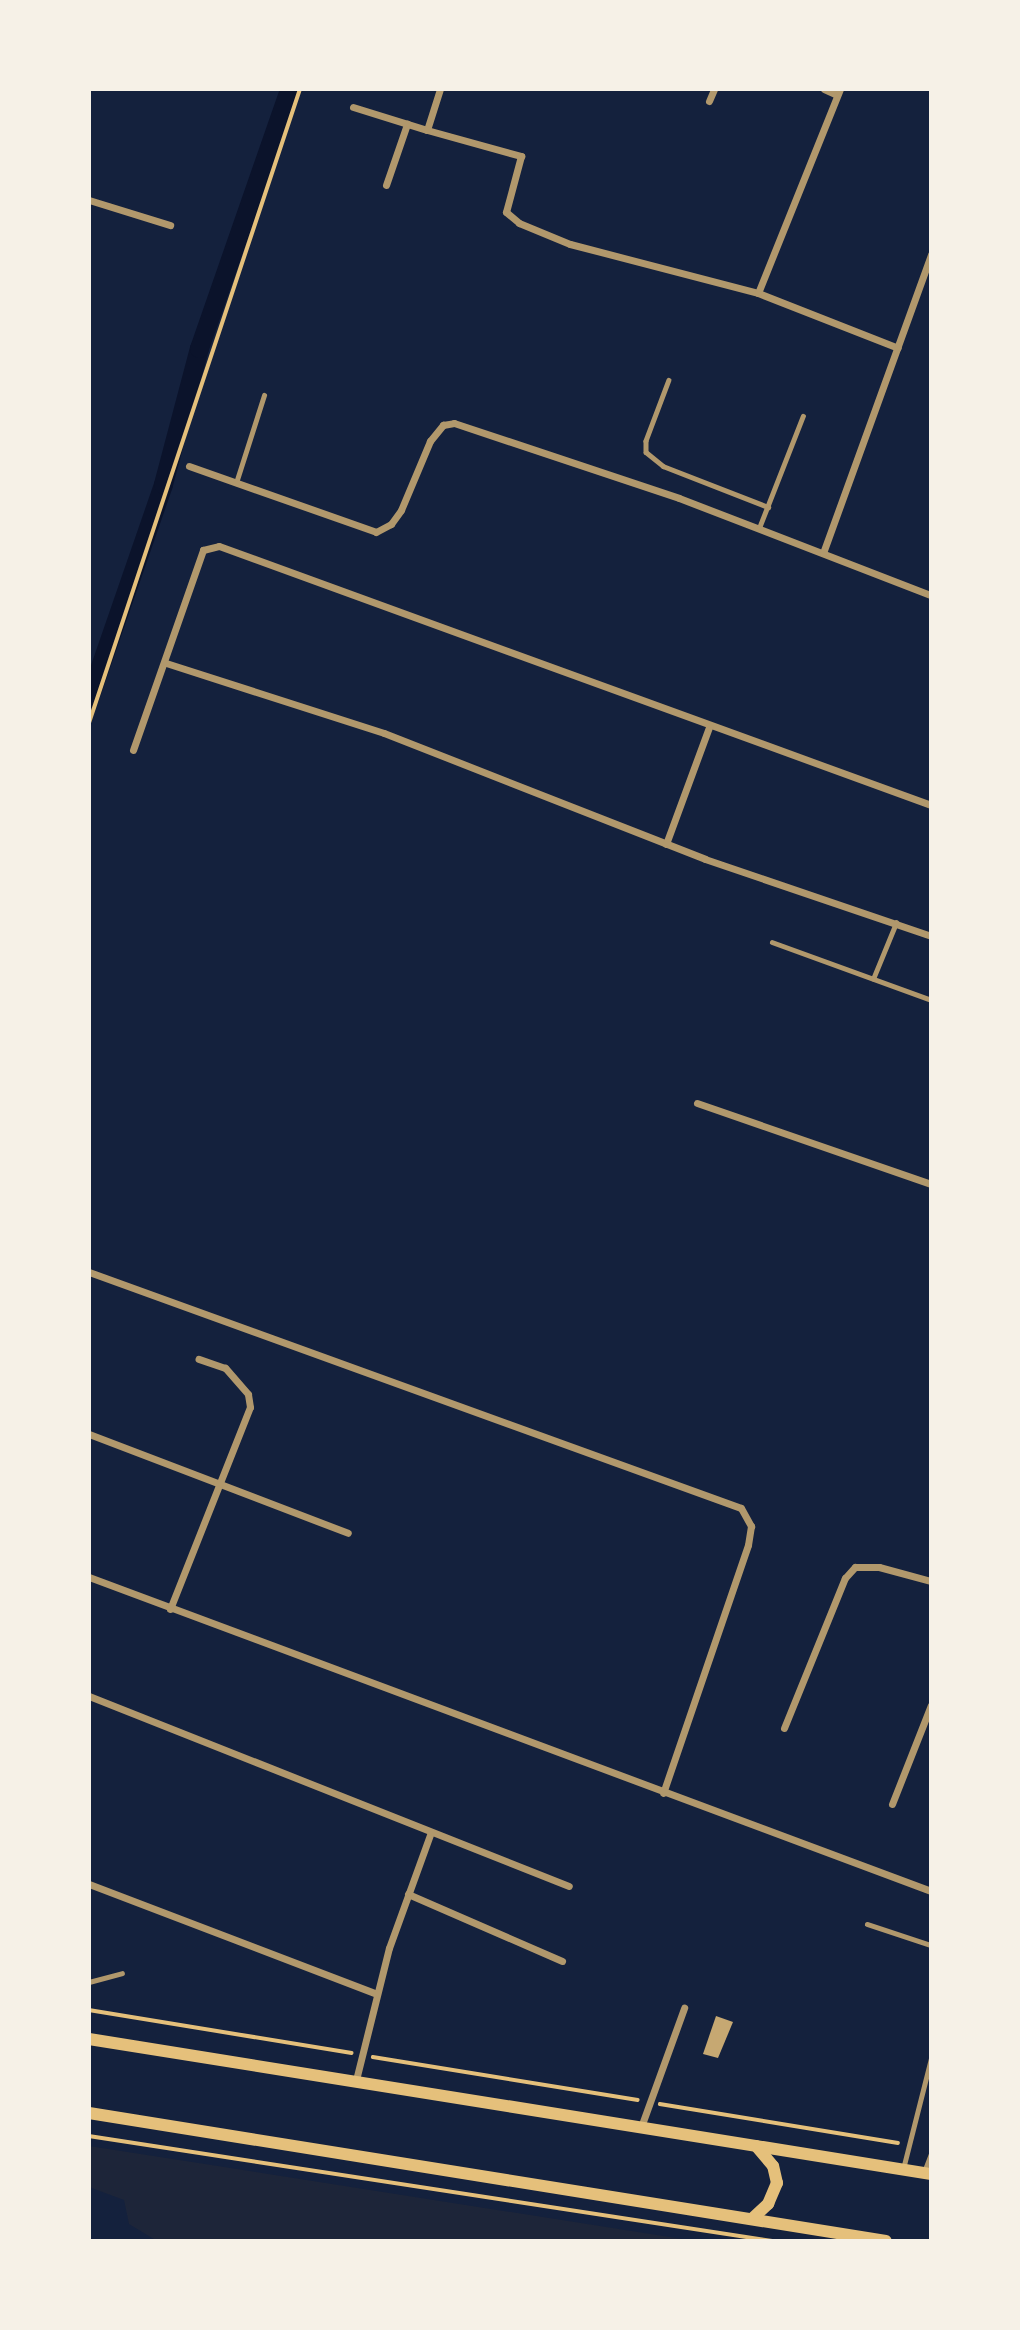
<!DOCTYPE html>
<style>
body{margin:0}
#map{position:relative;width:1020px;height:2330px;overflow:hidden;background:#14213d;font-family:Ubuntu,sans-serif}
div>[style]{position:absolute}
.green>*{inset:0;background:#1d2539}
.canal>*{height:19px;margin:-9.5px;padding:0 9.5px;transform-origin:9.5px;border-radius:9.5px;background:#0b132b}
.building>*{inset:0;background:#c6a872}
.path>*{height:3.5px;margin:-1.75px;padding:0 1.75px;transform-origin:1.75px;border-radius:1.75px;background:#e5c07b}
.service>*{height:4.5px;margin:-2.25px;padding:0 2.25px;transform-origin:2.25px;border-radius:2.25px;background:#b1986c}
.minor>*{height:7px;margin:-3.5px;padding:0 3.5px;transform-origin:3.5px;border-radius:3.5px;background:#b1986c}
.secondary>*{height:12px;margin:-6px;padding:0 6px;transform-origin:6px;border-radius:6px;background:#e5c07b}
span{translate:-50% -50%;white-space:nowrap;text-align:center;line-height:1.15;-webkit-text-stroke:5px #f6f1e7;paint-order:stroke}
.frame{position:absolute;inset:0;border:91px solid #f6f1e7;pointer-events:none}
</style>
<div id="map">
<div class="green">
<div style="clip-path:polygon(89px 2146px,205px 2164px,695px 2241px,157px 2241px,129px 2224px,124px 2200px,89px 2187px)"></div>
</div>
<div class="canal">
<div style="left:89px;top:698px;width:226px;rotate:-70.9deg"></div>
<div style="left:163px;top:484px;width:141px;rotate:-75.2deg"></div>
<div style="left:199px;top:348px;width:274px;rotate:-70.8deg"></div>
</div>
<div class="building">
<div style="clip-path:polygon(716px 2016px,733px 2022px,718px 2058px,703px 2054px)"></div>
</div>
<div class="path">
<div style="left:89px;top:723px;width:668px;rotate:-71.59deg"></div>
<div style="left:89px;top:2010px;width:266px;rotate:9.3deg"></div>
<div style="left:373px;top:2057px;width:268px;rotate:9.2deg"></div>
<div style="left:660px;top:2104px;width:241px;rotate:9.3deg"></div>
<div style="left:89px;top:2136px;width:691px;rotate:8.74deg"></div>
</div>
<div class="service">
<div style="left:669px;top:380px;width:65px;rotate:110.7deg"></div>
<div style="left:646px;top:441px;width:11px;rotate:90deg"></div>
<div style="left:646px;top:452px;width:22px;rotate:39deg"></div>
<div style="left:663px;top:466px;width:113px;rotate:21.3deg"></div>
<div style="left:236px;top:483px;width:92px;rotate:-72.3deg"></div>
<div style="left:759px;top:528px;width:120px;rotate:-68.6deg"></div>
<div style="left:772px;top:942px;width:169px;rotate:20deg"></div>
<div style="left:873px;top:979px;width:61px;rotate:-67.7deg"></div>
<div style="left:867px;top:1924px;width:67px;rotate:18.2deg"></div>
<div style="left:89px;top:1982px;width:34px;rotate:-15deg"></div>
<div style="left:903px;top:2169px;width:114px;rotate:-75.8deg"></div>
<div style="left:924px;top:2172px;width:19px;rotate:-69deg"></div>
</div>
<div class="minor">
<div style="left:440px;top:89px;width:43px;rotate:107.6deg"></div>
<div style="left:427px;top:130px;width:98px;rotate:15.5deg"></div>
<div style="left:521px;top:156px;width:58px;rotate:105deg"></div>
<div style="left:506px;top:212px;width:17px;rotate:40deg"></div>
<div style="left:519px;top:223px;width:55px;rotate:22.4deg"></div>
<div style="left:570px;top:244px;width:194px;rotate:14.6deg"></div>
<div style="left:758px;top:293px;width:150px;rotate:21.4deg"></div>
<div style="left:824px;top:89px;width:14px;rotate:25deg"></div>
<div style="left:709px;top:101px;width:13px;rotate:-67deg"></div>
<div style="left:353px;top:107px;width:77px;rotate:17.3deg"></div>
<div style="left:386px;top:185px;width:65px;rotate:-71deg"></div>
<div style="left:89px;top:200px;width:85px;rotate:17.2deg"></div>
<div style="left:758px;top:293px;width:220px;rotate:-68.1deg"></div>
<div style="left:189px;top:466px;width:198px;rotate:19.4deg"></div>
<div style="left:376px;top:532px;width:17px;rotate:-28deg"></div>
<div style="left:391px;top:524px;width:17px;rotate:-54deg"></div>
<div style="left:401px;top:510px;width:75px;rotate:-67.2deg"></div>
<div style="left:430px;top:441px;width:21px;rotate:-51deg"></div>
<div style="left:443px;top:425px;width:11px;rotate:-10deg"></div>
<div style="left:454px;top:423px;width:237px;rotate:18.4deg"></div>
<div style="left:679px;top:498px;width:270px;rotate:21.1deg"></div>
<div style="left:823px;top:553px;width:318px;rotate:-70.1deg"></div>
<div style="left:166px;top:663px;width:229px;rotate:17.8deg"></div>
<div style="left:384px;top:733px;width:345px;rotate:21.4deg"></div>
<div style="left:705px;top:859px;width:239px;rotate:18.8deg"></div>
<div style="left:133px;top:750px;width:212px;rotate:-70.7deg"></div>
<div style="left:203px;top:550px;width:16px;rotate:-14deg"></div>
<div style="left:219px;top:546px;width:758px;rotate:19.99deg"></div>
<div style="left:666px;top:844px;width:125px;rotate:-69.8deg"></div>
<div style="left:697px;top:1103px;width:248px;rotate:19.1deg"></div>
<div style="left:89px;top:1272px;width:693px;rotate:19.9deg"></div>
<div style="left:741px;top:1508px;width:21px;rotate:61deg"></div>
<div style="left:751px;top:1526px;width:19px;rotate:99deg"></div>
<div style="left:748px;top:1545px;width:262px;rotate:108.9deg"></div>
<div style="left:89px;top:1434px;width:277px;rotate:20.9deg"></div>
<div style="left:89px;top:1577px;width:899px;rotate:20.45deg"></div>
<div style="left:170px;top:1609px;width:217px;rotate:-68.4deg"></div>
<div style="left:250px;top:1407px;width:13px;rotate:-99deg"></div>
<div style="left:248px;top:1394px;width:35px;rotate:-131deg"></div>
<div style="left:225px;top:1368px;width:28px;rotate:-161deg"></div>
<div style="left:89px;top:1696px;width:516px;rotate:21.6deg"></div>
<div style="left:784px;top:1728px;width:162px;rotate:-67.9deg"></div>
<div style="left:845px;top:1578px;width:15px;rotate:-48deg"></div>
<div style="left:855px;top:1567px;width:24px"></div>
<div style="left:879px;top:1567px;width:54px;rotate:15.1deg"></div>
<div style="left:892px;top:1804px;width:106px;rotate:-68.5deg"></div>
<div style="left:89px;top:1884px;width:308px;rotate:20.9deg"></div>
<div style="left:408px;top:1894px;width:168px;rotate:23.5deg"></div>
<div style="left:356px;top:2080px;width:136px;rotate:-76deg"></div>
<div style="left:389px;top:1948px;width:123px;rotate:-70.1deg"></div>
<div style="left:641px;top:2127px;width:127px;rotate:-70.1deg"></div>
</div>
<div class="secondary">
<div style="left:89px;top:2039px;width:853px;rotate:9.11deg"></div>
<div style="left:89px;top:2113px;width:807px;rotate:9.12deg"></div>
<div style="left:753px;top:2218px;width:21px;rotate:-43deg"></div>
<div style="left:768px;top:2204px;width:23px;rotate:-67deg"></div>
<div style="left:777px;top:2183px;width:17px;rotate:-103deg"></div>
<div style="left:773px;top:2166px;width:26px;rotate:-130deg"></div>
</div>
<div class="frame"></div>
</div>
